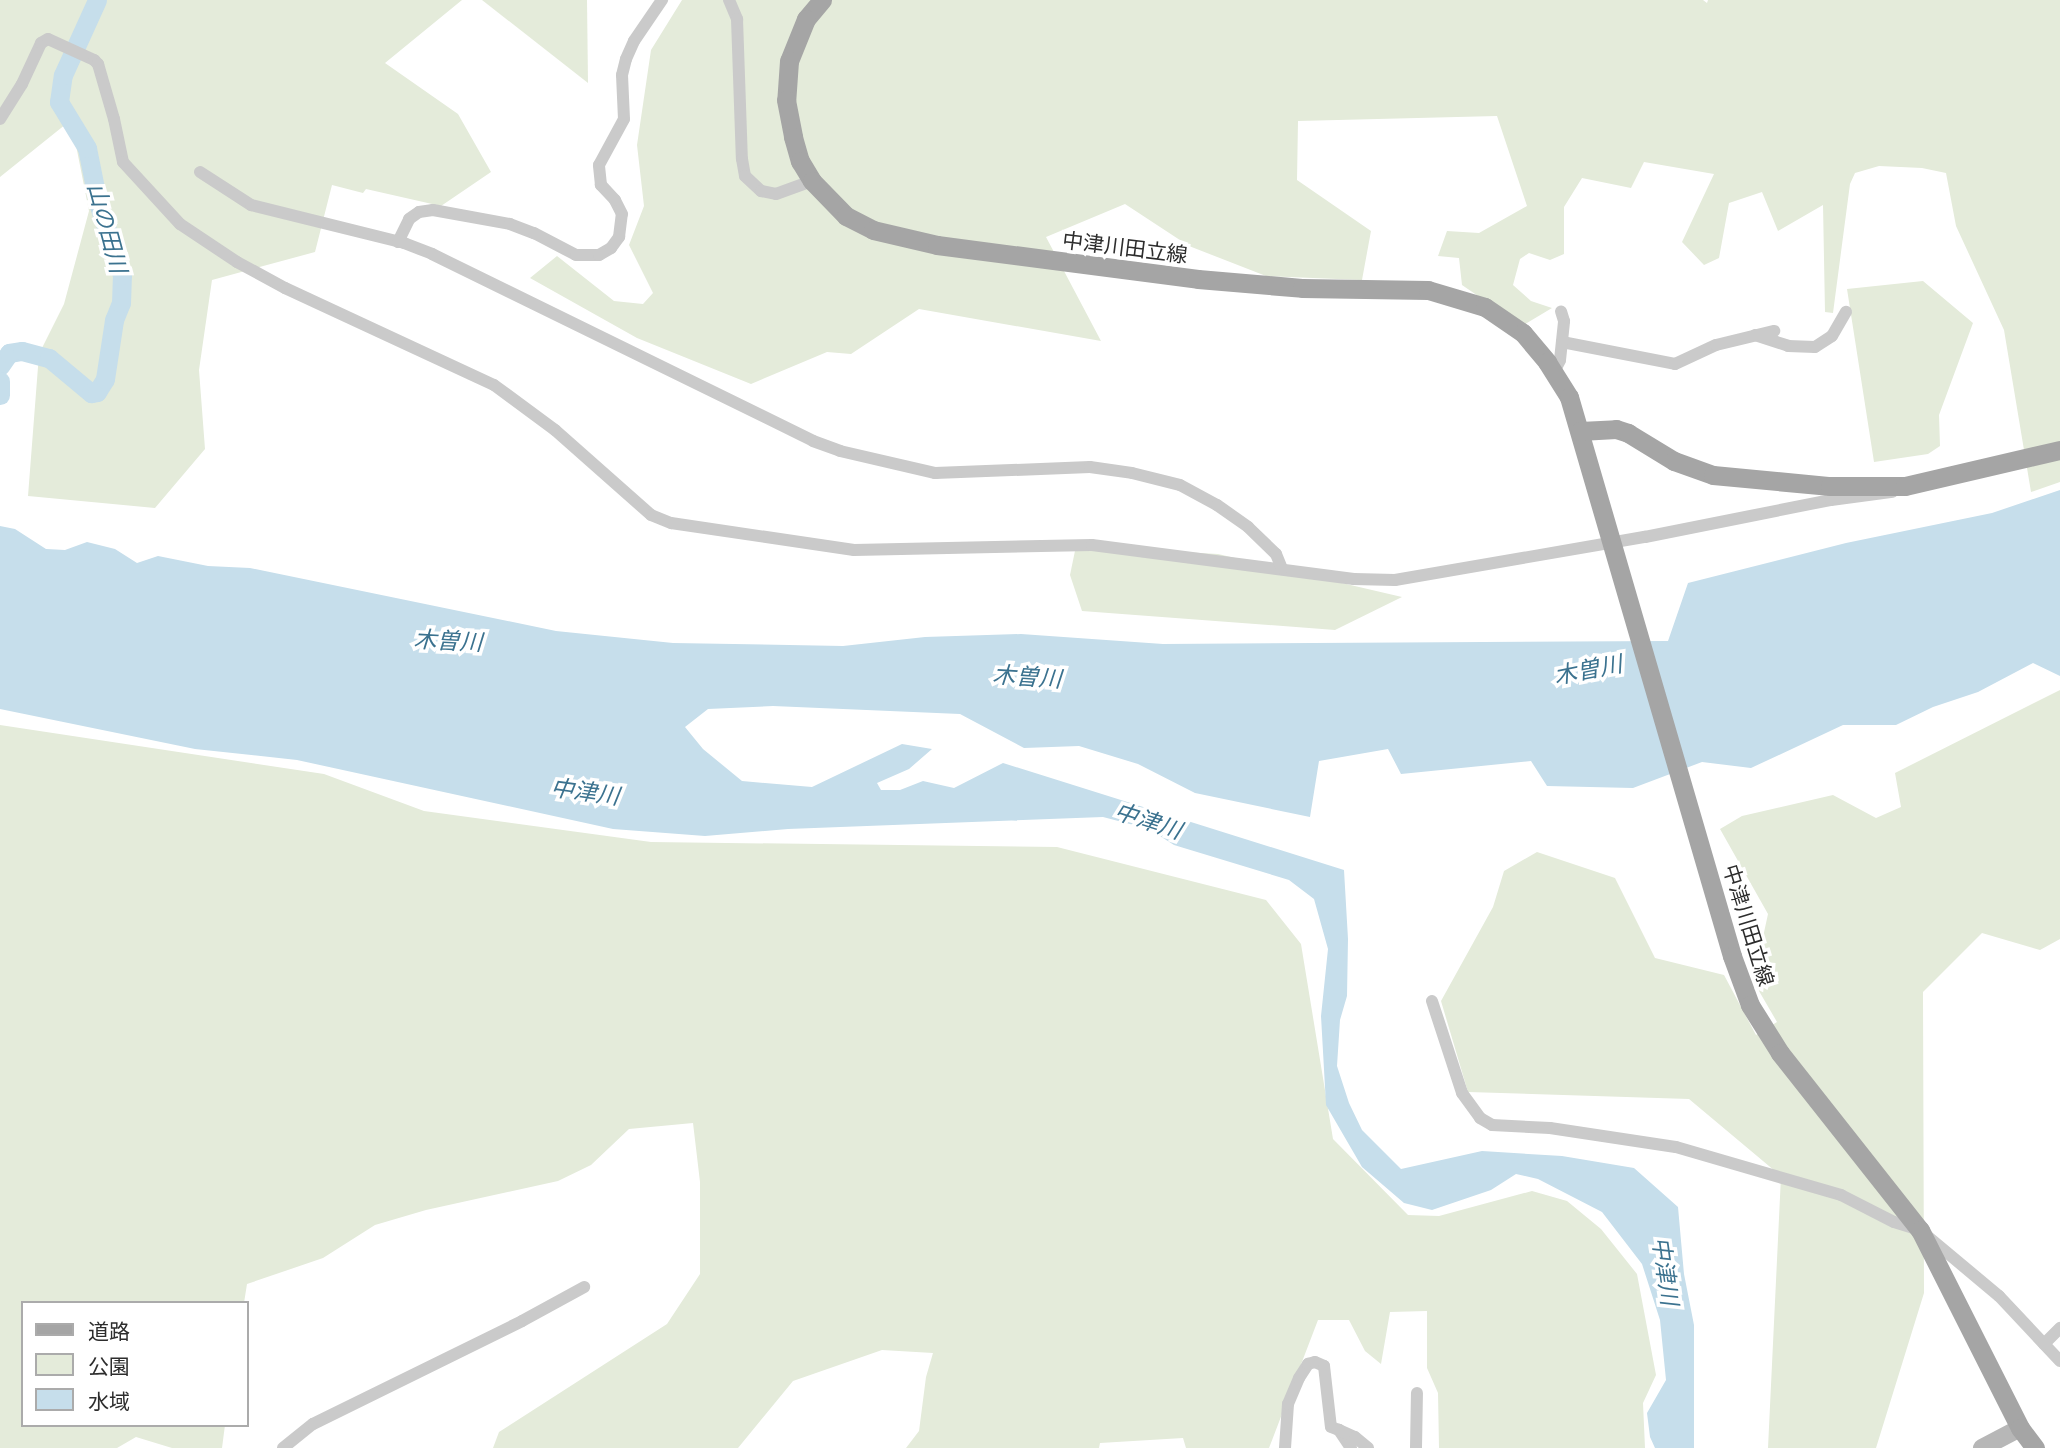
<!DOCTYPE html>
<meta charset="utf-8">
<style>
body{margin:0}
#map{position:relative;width:2060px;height:1448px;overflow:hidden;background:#fff;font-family:Mulish,"Noto Sans JP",sans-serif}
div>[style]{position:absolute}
.green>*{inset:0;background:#e4ebda}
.water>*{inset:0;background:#c6deeb}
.river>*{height:19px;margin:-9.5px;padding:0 9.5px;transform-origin:9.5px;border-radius:9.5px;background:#c6deeb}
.street>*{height:12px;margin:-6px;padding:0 6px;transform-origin:6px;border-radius:6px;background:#cacaca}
.secondary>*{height:18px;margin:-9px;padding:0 9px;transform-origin:9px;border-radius:9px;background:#b7b7b7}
.primary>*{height:19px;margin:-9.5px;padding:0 9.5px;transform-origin:9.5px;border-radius:9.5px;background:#a5a5a5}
span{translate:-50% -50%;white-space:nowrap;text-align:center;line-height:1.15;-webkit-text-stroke:7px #fff;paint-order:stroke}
.street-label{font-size:21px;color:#2d2d2d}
.water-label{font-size:23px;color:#3b728f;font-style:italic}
.legend{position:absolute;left:21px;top:1301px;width:228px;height:126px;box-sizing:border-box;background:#fff;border:2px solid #ababab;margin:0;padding:9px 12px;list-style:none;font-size:21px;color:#2d2d2d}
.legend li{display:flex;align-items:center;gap:14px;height:35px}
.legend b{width:35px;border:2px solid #ababab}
</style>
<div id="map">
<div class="green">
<div style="clip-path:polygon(0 0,462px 0,385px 63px,458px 114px,491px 172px,441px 206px,366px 189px,363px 193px,332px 185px,315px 252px,212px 280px,199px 370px,205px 449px,155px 508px,28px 496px,39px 354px,64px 304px,89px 211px,71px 120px,0 177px)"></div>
<div style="clip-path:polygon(482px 0,587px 0,588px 83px)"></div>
<div style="clip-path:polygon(682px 0,1703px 0,1707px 3px,1708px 0,2060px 0,2060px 482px,2031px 492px,2004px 330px,1956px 226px,1946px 173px,1922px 168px,1879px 166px,1855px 173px,1850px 184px,1833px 313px,1825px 312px,1823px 205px,1778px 231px,1762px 192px,1729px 203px,1719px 258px,1704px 265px,1682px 242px,1714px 174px,1644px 162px,1631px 188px,1582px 178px,1564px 207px,1564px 254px,1550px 260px,1529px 253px,1520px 259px,1513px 285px,1531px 301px,1552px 308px,1522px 326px,1462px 285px,1459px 258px,1438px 256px,1447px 231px,1479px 233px,1527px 206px,1497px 116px,1298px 121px,1297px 180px,1371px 231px,1362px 280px,1266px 276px,1189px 246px,1125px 204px,1046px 237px,1101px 341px,919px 309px,851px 354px,827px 352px,751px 384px,637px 338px,530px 278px,557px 256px,614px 301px,643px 304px,653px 293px,629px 245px,644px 206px,637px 145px,651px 50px)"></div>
<div style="clip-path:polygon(1923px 281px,1973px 323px,1939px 415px,1940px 446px,1928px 454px,1874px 462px,1847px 289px)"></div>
<div style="clip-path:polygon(1076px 546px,1218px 554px,1402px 597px,1335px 630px,1082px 611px,1070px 575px)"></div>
<div style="clip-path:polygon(2060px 690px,2060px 939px,2040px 950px,1982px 933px,1923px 992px,1924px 1293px,1876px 1448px,1768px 1448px,1781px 1176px,1689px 1099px,1468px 1092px,1441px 1001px,1493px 907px,1504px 871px,1537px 852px,1615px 878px,1655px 958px,1724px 975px,1756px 1035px,1777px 1022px,1759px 991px,1756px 969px,1768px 914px,1720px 829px,1742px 816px,1833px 795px,1876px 818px,1901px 807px,1895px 773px)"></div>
<div style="clip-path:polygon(0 725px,324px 774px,424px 811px,651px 842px,1057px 847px,1266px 900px,1301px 944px,1333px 1139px,1408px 1215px,1439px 1216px,1532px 1191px,1567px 1201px,1601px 1229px,1637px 1274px,1656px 1375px,1643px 1403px,1645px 1448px,1439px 1448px,1438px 1393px,1427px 1368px,1427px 1311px,1390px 1312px,1381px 1364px,1365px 1351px,1349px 1320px,1318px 1320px,1269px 1448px,1186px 1448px,1183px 1438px,1100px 1443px,1099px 1448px,906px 1448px,919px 1431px,926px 1377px,933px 1353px,882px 1350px,793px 1381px,738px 1448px,493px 1448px,499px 1432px,667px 1324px,700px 1274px,700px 1182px,693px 1123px,629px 1129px,591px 1165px,558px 1181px,426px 1210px,375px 1225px,323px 1258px,247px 1284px,244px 1303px,23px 1303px,23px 1425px,225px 1425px,222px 1448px,172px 1448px,136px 1437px,117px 1448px,0 1448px)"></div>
</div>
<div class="water">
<div style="clip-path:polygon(2060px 490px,2060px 676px,2033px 663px,1978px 692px,1933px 707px,1896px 725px,1843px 725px,1751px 768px,1702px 762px,1633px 788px,1547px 786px,1531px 761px,1401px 774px,1388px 749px,1319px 761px,1310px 817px,1195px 793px,1138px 764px,1079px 746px,1024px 748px,960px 714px,773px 706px,708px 709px,685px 727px,703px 749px,742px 781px,812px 787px,902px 744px,932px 749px,909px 769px,877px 783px,881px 790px,900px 790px,923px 781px,954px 788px,1003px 763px,1344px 870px,1348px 939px,1347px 996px,1340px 1020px,1337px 1066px,1349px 1103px,1362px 1130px,1401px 1169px,1482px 1151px,1562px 1156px,1634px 1168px,1678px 1207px,1684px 1274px,1694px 1325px,1694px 1448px,1655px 1448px,1650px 1437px,1647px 1413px,1666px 1380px,1660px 1320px,1642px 1264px,1602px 1212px,1538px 1179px,1516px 1174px,1491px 1190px,1432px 1210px,1404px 1203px,1362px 1167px,1326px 1105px,1321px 1016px,1328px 949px,1314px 899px,1289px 880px,1174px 845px,1149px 829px,1103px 817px,788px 829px,705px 836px,613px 829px,297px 760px,195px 749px,0 709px,0 526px,15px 529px,46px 549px,65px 550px,87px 542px,115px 549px,137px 563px,158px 556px,208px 566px,250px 568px,556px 631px,673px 643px,843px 646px,925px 637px,1021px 634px,1163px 644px,1668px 641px,1688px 583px,1846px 543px,1992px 513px)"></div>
</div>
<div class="river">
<div style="left:0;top:366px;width:16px;rotate:-55deg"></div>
<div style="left:9px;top:353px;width:13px;rotate:-9deg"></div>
<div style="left:22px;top:351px;width:28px;rotate:15deg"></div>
<div style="left:49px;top:358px;width:55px;rotate:39.8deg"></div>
<div style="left:91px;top:393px;width:6px;rotate:-9deg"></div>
<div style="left:97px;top:392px;width:15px;rotate:-58deg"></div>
<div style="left:105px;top:379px;width:60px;rotate:-81.3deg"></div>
<div style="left:114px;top:320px;width:18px;rotate:-68deg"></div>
<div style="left:121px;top:303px;width:28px;rotate:-88deg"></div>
<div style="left:122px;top:275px;width:76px;rotate:-108.4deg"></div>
<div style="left:98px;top:203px;width:56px;rotate:-101.3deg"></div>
<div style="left:87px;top:148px;width:54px;rotate:-121.3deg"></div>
<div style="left:59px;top:102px;width:27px;rotate:-82deg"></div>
<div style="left:63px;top:75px;width:82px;rotate:-65.6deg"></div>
<div style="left:0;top:381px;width:14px;rotate:90deg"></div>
</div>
<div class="street">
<div style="left:729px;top:0;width:21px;rotate:67deg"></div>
<div style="left:737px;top:19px;width:140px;rotate:88deg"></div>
<div style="left:742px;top:159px;width:17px;rotate:80deg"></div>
<div style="left:745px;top:176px;width:22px;rotate:43deg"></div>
<div style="left:761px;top:191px;width:15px;rotate:11deg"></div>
<div style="left:776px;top:194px;width:38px;rotate:-20deg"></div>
<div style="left:0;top:119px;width:41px;rotate:-57.8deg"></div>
<div style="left:22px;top:84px;width:45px;rotate:-65.1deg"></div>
<div style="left:41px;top:43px;width:8px;rotate:-30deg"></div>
<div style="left:48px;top:39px;width:51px;rotate:24.5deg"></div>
<div style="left:94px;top:60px;width:6px;rotate:45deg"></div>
<div style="left:98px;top:64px;width:57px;rotate:73.8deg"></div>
<div style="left:114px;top:119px;width:44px;rotate:78.2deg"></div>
<div style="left:123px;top:162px;width:84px;rotate:47.4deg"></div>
<div style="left:180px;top:224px;width:69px;rotate:33.7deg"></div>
<div style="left:237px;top:262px;width:55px;rotate:28.4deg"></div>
<div style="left:285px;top:288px;width:230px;rotate:24.9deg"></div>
<div style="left:494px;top:385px;width:76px;rotate:36.4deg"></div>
<div style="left:555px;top:430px;width:128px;rotate:41.5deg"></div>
<div style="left:651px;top:515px;width:22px;rotate:22deg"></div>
<div style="left:671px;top:523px;width:185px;rotate:8.4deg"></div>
<div style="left:854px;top:550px;width:238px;rotate:-1.2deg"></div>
<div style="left:1092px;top:545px;width:264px;rotate:7.4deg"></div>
<div style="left:1354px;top:579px;width:41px;rotate:1.4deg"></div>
<div style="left:1395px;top:580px;width:254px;rotate:-9.8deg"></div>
<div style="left:1645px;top:537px;width:190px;rotate:-11.3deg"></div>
<div style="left:1831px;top:500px;width:62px;rotate:-7.5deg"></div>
<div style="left:200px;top:172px;width:61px;rotate:32.9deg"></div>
<div style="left:251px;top:205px;width:158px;rotate:13.9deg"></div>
<div style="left:404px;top:243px;width:30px;rotate:21deg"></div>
<div style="left:432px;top:254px;width:424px;rotate:26.1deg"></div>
<div style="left:813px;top:441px;width:29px;rotate:20deg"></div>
<div style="left:840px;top:451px;width:98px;rotate:13deg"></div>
<div style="left:935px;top:473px;width:155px;rotate:-2.2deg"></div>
<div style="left:1090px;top:467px;width:42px;rotate:8.1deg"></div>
<div style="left:1132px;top:473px;width:49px;rotate:14deg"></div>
<div style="left:1180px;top:485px;width:42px;rotate:28.4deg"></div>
<div style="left:1217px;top:505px;width:38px;rotate:35deg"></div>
<div style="left:1248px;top:527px;width:39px;rotate:44deg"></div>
<div style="left:1276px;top:554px;width:16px;rotate:68deg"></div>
<div style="left:398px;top:242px;width:25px;rotate:-64deg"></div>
<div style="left:409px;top:219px;width:12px;rotate:-35deg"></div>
<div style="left:419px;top:212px;width:14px;rotate:-8deg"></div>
<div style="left:433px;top:210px;width:78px;rotate:10.3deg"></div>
<div style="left:510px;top:224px;width:26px;rotate:21deg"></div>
<div style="left:534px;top:233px;width:47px;rotate:27.6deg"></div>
<div style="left:576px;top:255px;width:23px"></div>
<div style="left:599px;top:255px;width:14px;rotate:-30deg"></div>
<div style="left:611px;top:248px;width:14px;rotate:-54deg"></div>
<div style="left:619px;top:237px;width:23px;rotate:-83deg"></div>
<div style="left:622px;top:214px;width:16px;rotate:-117deg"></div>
<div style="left:615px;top:200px;width:21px;rotate:-133deg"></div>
<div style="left:601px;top:185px;width:20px;rotate:-96deg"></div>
<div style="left:599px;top:165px;width:52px;rotate:-61.5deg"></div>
<div style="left:624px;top:119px;width:44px;rotate:-92.6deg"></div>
<div style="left:622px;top:75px;width:16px;rotate:-76deg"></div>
<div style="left:626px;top:59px;width:20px;rotate:-66deg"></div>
<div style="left:634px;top:41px;width:50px;rotate:-55.7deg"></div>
<div style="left:1755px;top:335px;width:35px;rotate:18deg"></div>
<div style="left:1788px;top:346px;width:27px;rotate:2deg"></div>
<div style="left:1815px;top:347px;width:20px;rotate:-33deg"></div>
<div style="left:1832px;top:336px;width:28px;rotate:-60deg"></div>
<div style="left:1562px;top:342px;width:115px;rotate:11deg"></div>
<div style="left:1675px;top:364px;width:45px;rotate:-24.9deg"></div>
<div style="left:1716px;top:345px;width:60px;rotate:-13.6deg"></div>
<div style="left:1554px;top:372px;width:13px;rotate:-63deg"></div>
<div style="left:1560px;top:360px;width:39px;rotate:-84deg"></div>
<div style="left:1564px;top:321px;width:10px;rotate:-107deg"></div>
<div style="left:1432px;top:1001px;width:97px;rotate:71.9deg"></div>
<div style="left:1462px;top:1093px;width:31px;rotate:54deg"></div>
<div style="left:1480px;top:1118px;width:14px;rotate:30deg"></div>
<div style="left:1492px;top:1125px;width:58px;rotate:3deg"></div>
<div style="left:1550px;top:1128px;width:127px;rotate:8.6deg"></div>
<div style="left:1676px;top:1147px;width:172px;rotate:16.2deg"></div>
<div style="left:1841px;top:1195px;width:59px;rotate:27deg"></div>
<div style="left:1894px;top:1222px;width:27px;rotate:17deg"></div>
<div style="left:1920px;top:1230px;width:103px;rotate:39.9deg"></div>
<div style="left:1999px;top:1296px;width:89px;rotate:46.8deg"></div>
<div style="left:2044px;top:1344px;width:23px;rotate:-45deg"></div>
<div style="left:283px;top:1448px;width:38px;rotate:-39deg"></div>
<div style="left:313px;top:1424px;width:233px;rotate:-26.2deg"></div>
<div style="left:522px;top:1321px;width:71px;rotate:-28.7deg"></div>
<div style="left:1285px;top:1448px;width:44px;rotate:-86.1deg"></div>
<div style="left:1288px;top:1404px;width:28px;rotate:-67deg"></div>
<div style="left:1299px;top:1378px;width:17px;rotate:-57deg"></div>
<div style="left:1308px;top:1364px;width:7px;rotate:-16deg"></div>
<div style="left:1315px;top:1362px;width:10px;rotate:24deg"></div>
<div style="left:1324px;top:1366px;width:61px;rotate:83.5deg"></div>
<div style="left:1331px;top:1427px;width:9px;rotate:21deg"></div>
<div style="left:1351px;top:1448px;width:22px;rotate:-124deg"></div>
<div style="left:1339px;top:1430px;width:17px;rotate:24deg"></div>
<div style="left:1355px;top:1437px;width:17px;rotate:40deg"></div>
<div style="left:1416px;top:1448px;width:55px;rotate:-89deg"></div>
</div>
<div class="secondary">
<div style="left:1982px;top:1448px;width:43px;rotate:-27.8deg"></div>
</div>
<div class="primary">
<div style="left:822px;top:0;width:25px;rotate:130deg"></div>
<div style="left:806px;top:19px;width:45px;rotate:112deg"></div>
<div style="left:789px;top:61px;width:39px;rotate:94deg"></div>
<div style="left:786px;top:100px;width:38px;rotate:79deg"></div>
<div style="left:793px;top:137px;width:25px;rotate:74deg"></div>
<div style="left:800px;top:161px;width:23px;rotate:59deg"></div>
<div style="left:812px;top:181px;width:49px;rotate:45.8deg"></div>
<div style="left:846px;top:216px;width:30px;rotate:27deg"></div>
<div style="left:873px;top:230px;width:66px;rotate:13.2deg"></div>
<div style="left:937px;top:245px;width:263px;rotate:7.4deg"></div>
<div style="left:1198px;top:279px;width:104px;rotate:4.9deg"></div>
<div style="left:1302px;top:288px;width:126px;rotate:0.9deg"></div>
<div style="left:1428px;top:290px;width:59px;rotate:16.6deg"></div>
<div style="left:1485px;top:307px;width:46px;rotate:34.4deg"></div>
<div style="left:1523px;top:333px;width:38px;rotate:50deg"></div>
<div style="left:1547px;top:362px;width:41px;rotate:57.8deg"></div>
<div style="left:1569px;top:397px;width:582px;rotate:73.74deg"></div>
<div style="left:1732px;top:956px;width:52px;rotate:69.8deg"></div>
<div style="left:1750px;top:1005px;width:57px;rotate:58deg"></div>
<div style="left:1780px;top:1053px;width:226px;rotate:51.7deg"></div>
<div style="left:1920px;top:1230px;width:222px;rotate:63.2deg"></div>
<div style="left:2020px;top:1428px;width:25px;rotate:53deg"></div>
<div style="left:1580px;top:431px;width:36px;rotate:-3deg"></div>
<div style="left:1616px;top:429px;width:13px;rotate:18deg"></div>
<div style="left:1628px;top:433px;width:54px;rotate:31.3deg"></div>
<div style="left:1674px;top:461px;width:41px;rotate:19.7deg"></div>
<div style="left:1713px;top:475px;width:118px;rotate:5.4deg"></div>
<div style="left:1830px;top:486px;width:75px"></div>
<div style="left:1905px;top:486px;width:159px;rotate:-13.1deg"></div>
</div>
<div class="street-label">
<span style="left:1125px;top:247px;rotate:7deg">中津川田立線</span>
<span style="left:1749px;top:925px;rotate:73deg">中津川田立線</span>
</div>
<div class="water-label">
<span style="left:107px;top:228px;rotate:75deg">山の田川</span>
<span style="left:448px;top:641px;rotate:3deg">木曽川</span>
<span style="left:1588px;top:670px;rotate:-11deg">木曽川</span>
<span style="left:1027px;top:677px;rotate:4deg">木曽川</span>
<span style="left:585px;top:792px;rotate:8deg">中津川</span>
<span style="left:1148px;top:821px;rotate:18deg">中津川</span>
<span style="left:1665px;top:1271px;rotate:82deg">中津川</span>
</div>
<ul class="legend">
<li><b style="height:9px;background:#a5a5a5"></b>道路</li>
<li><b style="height:19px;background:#e4ebda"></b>公園</li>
<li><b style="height:19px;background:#c6deeb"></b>水域</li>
</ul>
</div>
